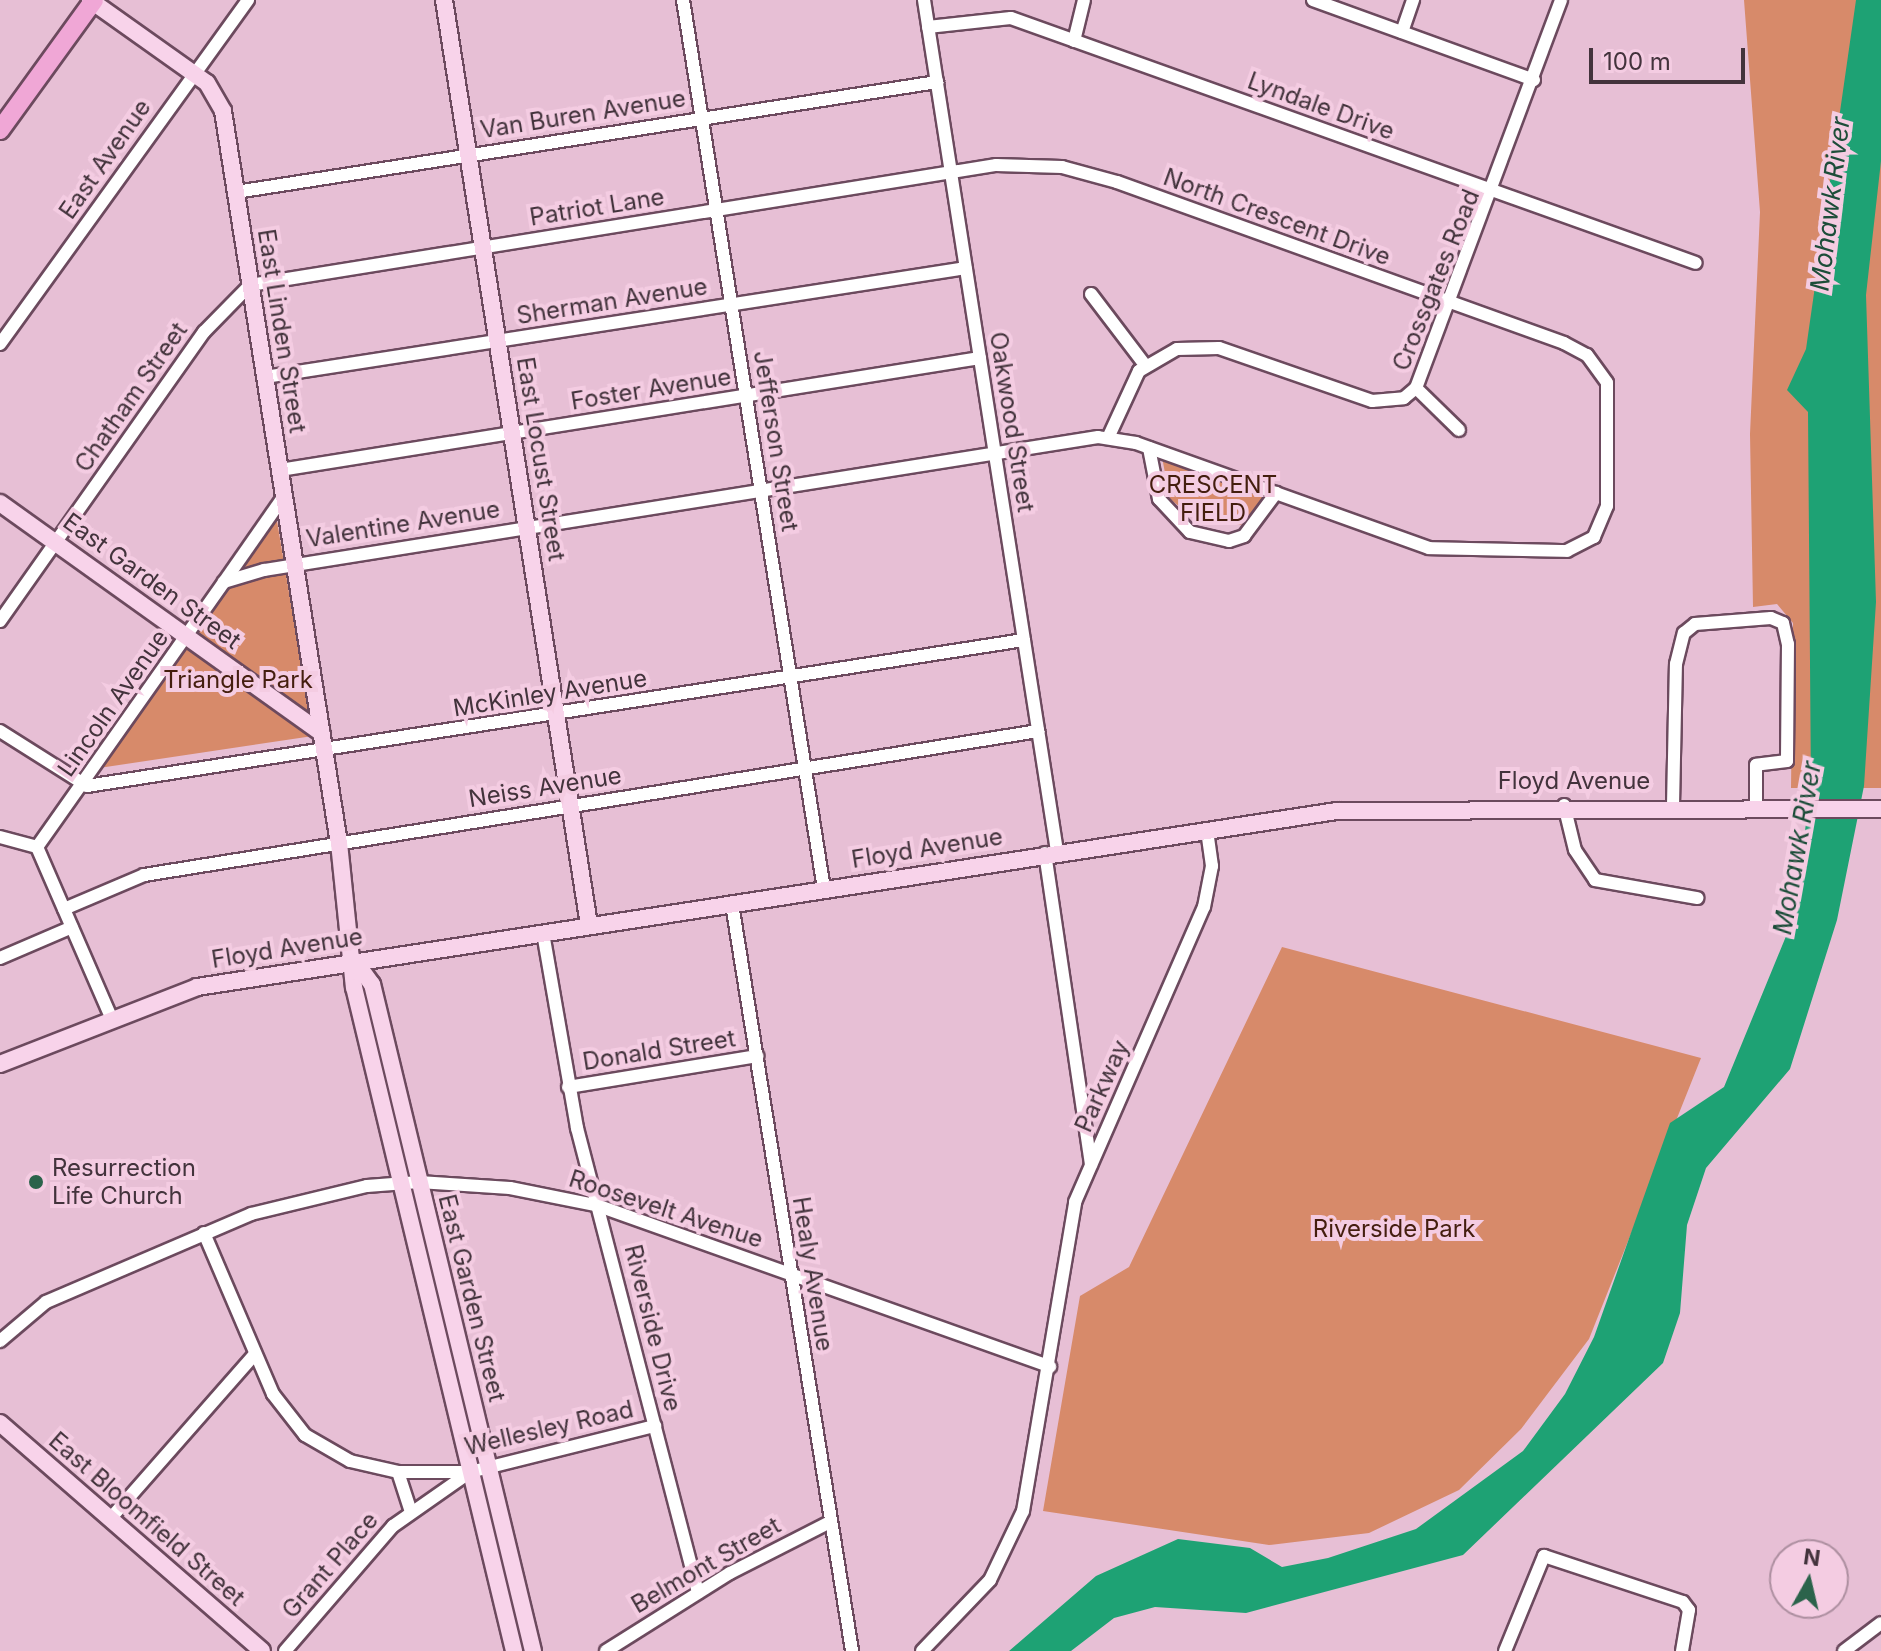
<!DOCTYPE html>
<style>
body{margin:0}
#map{position:relative;width:1881px;height:1651px;overflow:hidden;background:#e7bfd5;font-family:Inter,sans-serif}
div>[style]{position:absolute}
.green>*{inset:0;background:#d78a6a}
.water>*{inset:0;background:#1ea274}
.roads{filter:drop-shadow(2px 0 #6c4a5e) drop-shadow(-2px 0 #6c4a5e) drop-shadow(0 2px #6c4a5e) drop-shadow(0 -2px #6c4a5e)}
.street>*{height:12px;margin:-6px;padding:0 6px;transform-origin:6px;border-radius:6px;background:#fff}
.secondary>*{height:16px;margin:-8px;padding:0 8px;transform-origin:8px;border-radius:8px;background:#f8d3ea}
.primary>*{height:18px;margin:-9px;padding:0 9px;transform-origin:9px;border-radius:9px;background:#f0a7d6}
.dots>*{width:22px;height:22px;translate:-50% -50%;box-sizing:border-box;border:4px solid #f4cce2;border-radius:50%}
span{translate:-50% -50%;white-space:nowrap;text-align:center;line-height:1.15;-webkit-text-stroke:8px #f4cce2;paint-order:stroke}
.street-label{font-size:24px;color:#43333c}
.park-label{font-size:24px;color:#441e0e}
.poi-label{font-size:24px;color:#43333c}
.left{translate:0 -50%;text-align:left}
.water-label{font-size:26px;color:#1c4d39;font-style:italic}
.north{position:absolute;left:1769px;top:1539px;width:80px;height:80px;box-sizing:border-box;background:#f4cce2;border:2px solid #ad8fa0;border-radius:50%;rotate:8deg;font-size:22px;font-weight:700;line-height:32px;text-align:center;color:#43333c}
.north::after{content:'';display:block;margin:auto;width:28px;height:36px;background:#2b634b;clip-path:polygon(50% 0,100% 100%,50% 72%,0 100%)}
.scale{position:absolute;left:1589px;top:48px;width:156px;height:36px;box-sizing:border-box;border:4px solid #43333c;border-top:0;padding-left:10px;font-size:24px;line-height:28px;white-space:nowrap;color:#43333c;-webkit-text-stroke:6px #f4cce2;paint-order:stroke}
</style>
<div id="map">
<div class="green">
<div style="clip-path:polygon(1744px 0,1881px 0,1881px 788px,1791px 788px,1793px 623px,1777px 604px,1753px 607px,1750px 434px,1760px 212px)"></div>
<div style="clip-path:polygon(1161px 452px,1270px 490px,1241px 525px,1200px 523px,1170px 499px)"></div>
<div style="clip-path:polygon(275px 509px,313px 736px,99px 768px)"></div>
<div style="clip-path:polygon(1282px 947px,1701px 1058px,1589px 1339px,1521px 1429px,1459px 1490px,1369px 1533px,1269px 1545px,1043px 1511px,1080px 1296px,1129px 1267px)"></div>
</div>
<div class="water">
<div style="clip-path:polygon(1856px 0,1881px 0,1881px 161px,1866px 295px,1876px 602px,1864px 786px,1837px 920px,1790px 1069px,1706px 1168px,1687px 1225px,1680px 1313px,1663px 1363px,1463px 1555px,1246px 1613px,1155px 1607px,1114px 1618px,1071px 1651px,1009px 1651px,1096px 1576px,1178px 1539px,1250px 1548px,1282px 1567px,1328px 1558px,1416px 1529px,1523px 1451px,1565px 1394px,1594px 1337px,1670px 1123px,1724px 1087px,1791px 924px,1811px 790px,1808px 412px,1787px 390px,1806px 349px)"></div>
</div>
<div class="roads">
<div class="street">
<div style="left:683px;top:0;width:900px;rotate:80.99deg"></div>
<div style="left:924px;top:0;width:861px;rotate:81.12deg"></div>
<div style="left:1313px;top:0;width:235px;rotate:19.9deg"></div>
<div style="left:928px;top:27px;width:83px;rotate:-6.2deg"></div>
<div style="left:1011px;top:18px;width:727px;rotate:19.68deg"></div>
<div style="left:1402px;top:32px;width:34px;rotate:-71deg"></div>
<div style="left:1074px;top:41px;width:42px;rotate:-76.3deg"></div>
<div style="left:236px;top:192px;width:710px;rotate:-8.92deg"></div>
<div style="left:1091px;top:294px;width:89px;rotate:52.7deg"></div>
<div style="left:0;top:344px;width:424px;rotate:-54.2deg"></div>
<div style="left:265px;top:377px;width:709px;rotate:-8.84deg"></div>
<div style="left:1416px;top:388px;width:60px;rotate:44.3deg"></div>
<div style="left:1108px;top:438px;width:74px;rotate:-65.2deg"></div>
<div style="left:1139px;top:371px;width:44px;rotate:-30.1deg"></div>
<div style="left:1177px;top:349px;width:42px;rotate:-1.4deg"></div>
<div style="left:1219px;top:348px;width:162px;rotate:19.1deg"></div>
<div style="left:1372px;top:401px;width:32px;rotate:-5deg"></div>
<div style="left:1404px;top:398px;width:16px;rotate:-40deg"></div>
<div style="left:1416px;top:388px;width:414px;rotate:-69.5deg"></div>
<div style="left:1149px;top:448px;width:52px;rotate:78.9deg"></div>
<div style="left:1159px;top:499px;width:45px;rotate:46.8deg"></div>
<div style="left:1190px;top:532px;width:40px;rotate:13deg"></div>
<div style="left:1229px;top:541px;width:16px;rotate:-18deg"></div>
<div style="left:1244px;top:536px;width:54px;rotate:-53.3deg"></div>
<div style="left:280px;top:470px;width:709px;rotate:-9.09deg"></div>
<div style="left:224px;top:582px;width:105px;rotate:-55.1deg"></div>
<div style="left:0;top:621px;width:354px;rotate:-54.8deg"></div>
<div style="left:204px;top:332px;width:66px;rotate:-45.6deg"></div>
<div style="left:250px;top:285px;width:756px;rotate:-9.14deg"></div>
<div style="left:996px;top:165px;width:66px;rotate:1.7deg"></div>
<div style="left:1062px;top:167px;width:57px;rotate:15.3deg"></div>
<div style="left:1117px;top:182px;width:475px;rotate:19.8deg"></div>
<div style="left:1564px;top:343px;width:26px;rotate:28deg"></div>
<div style="left:1587px;top:355px;width:34px;rotate:54deg"></div>
<div style="left:1607px;top:383px;width:123px;rotate:90deg"></div>
<div style="left:1607px;top:506px;width:34px;rotate:113deg"></div>
<div style="left:1594px;top:537px;width:30px;rotate:153deg"></div>
<div style="left:1567px;top:551px;width:138px;rotate:-178.8deg"></div>
<div style="left:1429px;top:548px;width:311px;rotate:-160.3deg"></div>
<div style="left:1136px;top:443px;width:38px;rotate:-171deg"></div>
<div style="left:1098px;top:437px;width:845px;rotate:170.94deg"></div>
<div style="left:264px;top:570px;width:42px;rotate:163.3deg"></div>
<div style="left:224px;top:582px;width:324px;rotate:125.2deg"></div>
<div style="left:0;top:731px;width:103px;rotate:32.3deg"></div>
<div style="left:87px;top:786px;width:948px;rotate:-8.86deg"></div>
<div style="left:1564px;top:805px;width:46px;rotate:76.3deg"></div>
<div style="left:1575px;top:850px;width:36px;rotate:56deg"></div>
<div style="left:1595px;top:880px;width:104px;rotate:10deg"></div>
<div style="left:1673px;top:805px;width:141px;rotate:-88.8deg"></div>
<div style="left:1676px;top:664px;width:32px;rotate:-76deg"></div>
<div style="left:1684px;top:633px;width:14px;rotate:-39deg"></div>
<div style="left:1695px;top:624px;width:76px;rotate:-4.5deg"></div>
<div style="left:1771px;top:618px;width:13px;rotate:23deg"></div>
<div style="left:1783px;top:623px;width:22px;rotate:77deg"></div>
<div style="left:1788px;top:644px;width:117px;rotate:90.5deg"></div>
<div style="left:1787px;top:761px;width:31px;rotate:173deg"></div>
<div style="left:1756px;top:765px;width:41px;rotate:90deg"></div>
<div style="left:0;top:837px;width:38px;rotate:15deg"></div>
<div style="left:37px;top:847px;width:185px;rotate:66.5deg"></div>
<div style="left:1045px;top:853px;width:315px;rotate:81.6deg"></div>
<div style="left:732px;top:904px;width:757px;rotate:80.87deg"></div>
<div style="left:64px;top:909px;width:87px;rotate:-23deg"></div>
<div style="left:144px;top:875px;width:906px;rotate:-9.15deg"></div>
<div style="left:543px;top:933px;width:198px;rotate:80.1deg"></div>
<div style="left:577px;top:1128px;width:480px;rotate:75.4deg"></div>
<div style="left:0;top:958px;width:78px;rotate:-23.3deg"></div>
<div style="left:568px;top:1087px;width:192px;rotate:-9.3deg"></div>
<div style="left:204px;top:1233px;width:175px;rotate:66.8deg"></div>
<div style="left:273px;top:1394px;width:52px;rotate:52deg"></div>
<div style="left:305px;top:1435px;width:52px;rotate:30deg"></div>
<div style="left:350px;top:1461px;width:49px;rotate:12.9deg"></div>
<div style="left:398px;top:1472px;width:72px"></div>
<div style="left:470px;top:1472px;width:191px;rotate:-14deg"></div>
<div style="left:0;top:1341px;width:60px;rotate:-40.3deg"></div>
<div style="left:46px;top:1302px;width:223px;rotate:-23.2deg"></div>
<div style="left:251px;top:1214px;width:119px;rotate:-13.6deg"></div>
<div style="left:367px;top:1186px;width:52px;rotate:-4.4deg"></div>
<div style="left:419px;top:1182px;width:91px;rotate:3.8deg"></div>
<div style="left:510px;top:1188px;width:91px;rotate:11.4deg"></div>
<div style="left:599px;top:1206px;width:479px;rotate:19.6deg"></div>
<div style="left:398px;top:1472px;width:40px;rotate:72deg"></div>
<div style="left:110px;top:1519px;width:220px;rotate:-48.7deg"></div>
<div style="left:285px;top:1651px;width:165px;rotate:-49.2deg"></div>
<div style="left:393px;top:1526px;width:94px;rotate:-35deg"></div>
<div style="left:606px;top:1651px;width:146px;rotate:-32.2deg"></div>
<div style="left:730px;top:1573px;width:112px;rotate:-27deg"></div>
<div style="left:922px;top:1651px;width:98px;rotate:-46.2deg"></div>
<div style="left:990px;top:1580px;width:76px;rotate:-64.4deg"></div>
<div style="left:1023px;top:1511px;width:313px;rotate:-80.4deg"></div>
<div style="left:1075px;top:1202px;width:322px;rotate:-66.4deg"></div>
<div style="left:1204px;top:907px;width:42px;rotate:-79deg"></div>
<div style="left:1212px;top:866px;width:37px;rotate:-98deg"></div>
<div style="left:1505px;top:1651px;width:103px;rotate:-67.7deg"></div>
<div style="left:1544px;top:1556px;width:146px;rotate:18.3deg"></div>
<div style="left:1683px;top:1602px;width:10px;rotate:53deg"></div>
<div style="left:1689px;top:1610px;width:42px;rotate:99.7deg"></div>
<div style="left:1844px;top:1651px;width:46px;rotate:-37.1deg"></div>
</div>
<div class="secondary">
<div style="left:90px;top:0;width:143px;rotate:35.4deg"></div>
<div style="left:207px;top:83px;width:32px;rotate:60deg"></div>
<div style="left:223px;top:111px;width:741px;rotate:81deg"></div>
<div style="left:339px;top:843px;width:145px;rotate:84.1deg"></div>
<div style="left:354px;top:987px;width:683px;rotate:76.45deg"></div>
<div style="left:444px;top:0;width:936px;rotate:81.09deg"></div>
<div style="left:0;top:503px;width:395px;rotate:35.6deg"></div>
<div style="left:355px;top:961px;width:29px;rotate:54deg"></div>
<div style="left:372px;top:984px;width:686px;rotate:76.43deg"></div>
<div style="left:0;top:1064px;width:212px;rotate:-21.3deg"></div>
<div style="left:197px;top:987px;width:1153px;rotate:-8.78deg"></div>
<div style="left:1336px;top:811px;width:545px;rotate:-0.21deg"></div>
<div style="left:0;top:1423px;width:347px;rotate:41deg"></div>
</div>
<div class="primary">
<div style="left:0;top:130px;width:160px;rotate:-54.1deg"></div>
</div>
</div>
<div class="dots">
<div style="left:36px;top:1182px;background:#2b634b"></div>
</div>
<div class="street-label">
<span style="left:1321px;top:106px;rotate:20deg">Lyndale Drive</span>
<span style="left:583px;top:114px;rotate:-9deg">Van Buren Avenue</span>
<span style="left:105px;top:159px;rotate:-55deg">East Avenue</span>
<span style="left:597px;top:207px;rotate:-9deg">Patriot Lane</span>
<span style="left:1277px;top:217px;rotate:20deg">North Crescent Drive</span>
<span style="left:1436px;top:280px;rotate:-68deg">Crossgates Road</span>
<span style="left:612px;top:301px;rotate:-9deg">Sherman Avenue</span>
<span style="left:282px;top:331px;rotate:81deg">East Linden Street</span>
<span style="left:651px;top:389px;rotate:-9deg">Foster Avenue</span>
<span style="left:131px;top:397px;rotate:-55deg">Chatham Street</span>
<span style="left:1012px;top:422px;rotate:81deg">Oakwood Street</span>
<span style="left:776px;top:441px;rotate:81deg">Jefferson Street</span>
<span style="left:541px;top:459px;rotate:81deg">East Locust Street</span>
<span style="left:403px;top:524px;rotate:-9deg">Valentine Avenue</span>
<span style="left:152px;top:581px;rotate:36deg">East Garden Street</span>
<span style="left:550px;top:693px;rotate:-9deg">McKinley Avenue</span>
<span style="left:113px;top:703px;rotate:-55deg">Lincoln Avenue</span>
<span style="left:1574px;top:781px">Floyd Avenue</span>
<span style="left:545px;top:787px;rotate:-9deg">Neiss Avenue</span>
<span style="left:927px;top:848px;rotate:-9deg">Floyd Avenue</span>
<span style="left:287px;top:948px;rotate:-9deg">Floyd Avenue</span>
<span style="left:659px;top:1050px;rotate:-9deg">Donald Street</span>
<span style="left:1102px;top:1086px;rotate:-66deg">Parkway</span>
<span style="left:666px;top:1209px;rotate:18deg">Roosevelt Avenue</span>
<span style="left:813px;top:1274px;rotate:81deg">Healy Avenue</span>
<span style="left:472px;top:1298px;rotate:76deg">East Garden Street</span>
<span style="left:653px;top:1328px;rotate:76deg">Riverside Drive</span>
<span style="left:549px;top:1428px;rotate:-13deg">Wellesley Road</span>
<span style="left:147px;top:1519px;rotate:41deg">East Bloomfield Street</span>
<span style="left:330px;top:1565px;rotate:-49deg">Grant Place</span>
<span style="left:706px;top:1565px;rotate:-30deg">Belmont Street</span>
</div>
<div class="park-label">
<span style="left:1213px;top:499px">CRESCENT<br>FIELD</span>
<span style="left:238px;top:680px">Triangle Park</span>
<span style="left:1394px;top:1229px">Riverside Park</span>
</div>
<div class="poi-label">
<span class="left" style="left:52px;top:1182px">Resurrection<br>Life Church</span>
</div>
<div class="water-label">
<span style="left:1830px;top:204px;rotate:-83deg">Mohawk River</span>
<span style="left:1797px;top:848px;rotate:-80deg">Mohawk River</span>
</div>
<div class="north">N</div>
<div class="scale">100 m</div>
</div>
